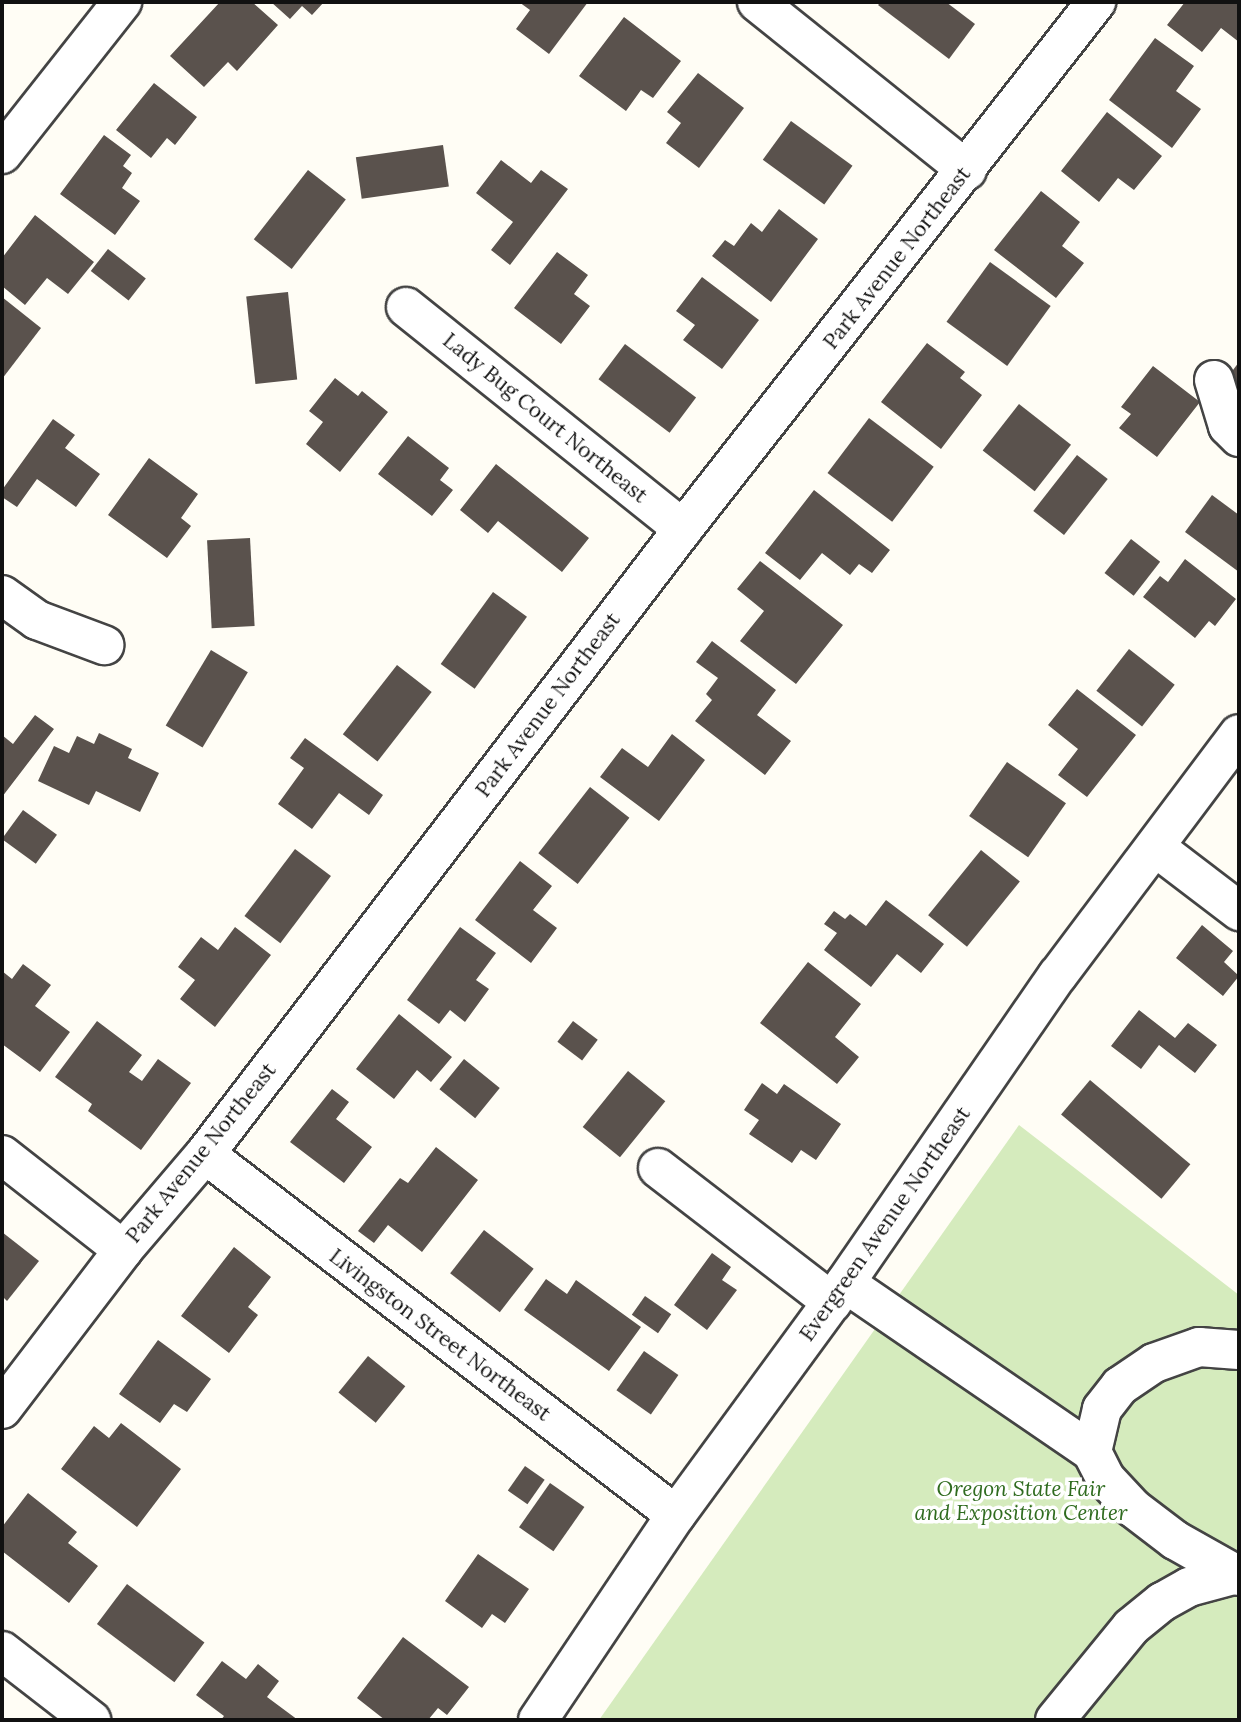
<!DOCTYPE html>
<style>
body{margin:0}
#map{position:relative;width:1241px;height:1722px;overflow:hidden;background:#fffdf5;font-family:Lora,serif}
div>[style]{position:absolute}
.green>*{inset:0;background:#d5ebbd}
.building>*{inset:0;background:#5a524d;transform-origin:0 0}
.roads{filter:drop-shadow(2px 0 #444) drop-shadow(-2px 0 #444) drop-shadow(0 2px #444) drop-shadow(0 -2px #444)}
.minor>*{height:38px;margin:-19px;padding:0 19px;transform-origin:19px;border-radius:19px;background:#fff}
span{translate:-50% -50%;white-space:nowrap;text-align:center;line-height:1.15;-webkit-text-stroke:7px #fff;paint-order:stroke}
.street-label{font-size:21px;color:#111}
.park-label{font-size:21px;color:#2f6b1f;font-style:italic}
.frame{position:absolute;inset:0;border:4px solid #111;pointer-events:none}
</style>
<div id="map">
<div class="green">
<div style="clip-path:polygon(1019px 1125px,1239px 1295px,1239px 1720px,599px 1720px)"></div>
</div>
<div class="building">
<div style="clip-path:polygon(220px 2px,252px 2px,278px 25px,237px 71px,228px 62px,204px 87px,170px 56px)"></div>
<div style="clip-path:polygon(271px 2px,324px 2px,312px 15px,302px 6px,290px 19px)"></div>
<div style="clip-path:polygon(519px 2px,588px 2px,549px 54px,516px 29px,530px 10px)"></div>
<div style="clip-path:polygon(881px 2px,946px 2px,975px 24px,949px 59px,878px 5px)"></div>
<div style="clip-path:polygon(1185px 2px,1239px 2px,1239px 42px,1221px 28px,1202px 52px,1167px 25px)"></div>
<div style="clip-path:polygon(624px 17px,681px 61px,653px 98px,641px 90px,626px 111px,579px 76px)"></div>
<div style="clip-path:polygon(1155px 38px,1194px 66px,1176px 91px,1201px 109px,1172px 148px,1109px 100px)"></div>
<div style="clip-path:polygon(698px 73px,744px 108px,699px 168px,666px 143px,681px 123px,667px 112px)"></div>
<div style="clip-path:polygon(154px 83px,197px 117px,175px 145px,167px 138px,151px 158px,116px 130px)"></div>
<div style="clip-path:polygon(1107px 112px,1162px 156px,1134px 190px,1118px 178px,1099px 202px,1061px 171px)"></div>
<div style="left:791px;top:121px;width:76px;height:48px;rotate:36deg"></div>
<div style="clip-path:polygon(104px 135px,131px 155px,123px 166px,132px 173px,122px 188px,140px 201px,115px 235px,60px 194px)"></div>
<div style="left:443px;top:145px;width:42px;height:88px;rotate:82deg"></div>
<div style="clip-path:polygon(501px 160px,531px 183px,541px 170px,568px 189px,510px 265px,491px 250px,513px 222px,476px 193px)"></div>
<div style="left:308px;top:170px;width:48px;height:88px;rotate:38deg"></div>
<div style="clip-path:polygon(1041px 191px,1080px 222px,1062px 246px,1084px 263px,1056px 298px,994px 250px)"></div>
<div style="clip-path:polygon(779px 209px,818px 239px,771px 302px,712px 256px,725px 240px,734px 246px,751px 223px,762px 232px)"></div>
<div style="clip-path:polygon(35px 215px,94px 262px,68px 294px,47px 278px,25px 305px,2px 286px,2px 258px)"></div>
<div style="left:108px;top:249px;width:48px;height:28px;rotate:38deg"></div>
<div style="clip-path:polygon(557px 252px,588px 275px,574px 294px,590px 306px,561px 344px,514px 308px)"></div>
<div style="left:990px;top:262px;width:75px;height:74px;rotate:36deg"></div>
<div style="clip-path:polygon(702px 277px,759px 320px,722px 369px,683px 340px,695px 325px,676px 311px)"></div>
<div style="left:288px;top:292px;width:88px;height:42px;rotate:84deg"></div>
<div style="clip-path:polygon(2px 297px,41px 328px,2px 379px)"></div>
<div style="clip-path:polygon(927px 343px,965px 372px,960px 378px,982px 395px,941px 449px,881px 402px)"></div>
<div style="left:625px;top:344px;width:89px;height:44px;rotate:37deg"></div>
<div style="clip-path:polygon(1239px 362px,1239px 388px,1227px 378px)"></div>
<div style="clip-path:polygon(1153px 366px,1200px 402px,1157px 457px,1119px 428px,1131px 414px,1121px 407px)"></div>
<div style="clip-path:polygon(335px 378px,358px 396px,362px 391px,388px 412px,340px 472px,306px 444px,323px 422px,309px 411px)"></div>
<div style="left:1019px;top:404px;width:66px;height:59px;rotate:38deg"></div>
<div style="left:869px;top:418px;width:81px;height:69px;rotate:37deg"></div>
<div style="clip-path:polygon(53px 419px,75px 435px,65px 448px,100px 474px,76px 507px,37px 479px,17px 507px,2px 497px,2px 490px)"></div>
<div style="clip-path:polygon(408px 436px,449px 468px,440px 480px,453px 490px,432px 516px,378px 474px)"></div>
<div style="left:1077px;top:455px;width:39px;height:71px;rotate:38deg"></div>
<div style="clip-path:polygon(149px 458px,198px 494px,181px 518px,191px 526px,167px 558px,108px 515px)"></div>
<div style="clip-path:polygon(496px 464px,589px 538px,562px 572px,498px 521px,488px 533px,460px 510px)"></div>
<div style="clip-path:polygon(814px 490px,890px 550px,872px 573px,859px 564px,850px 575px,822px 553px,800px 580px,765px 553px)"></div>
<div style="clip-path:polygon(1212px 495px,1239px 515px,1239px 572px,1185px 532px)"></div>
<div style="left:250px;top:538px;width:88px;height:43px;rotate:87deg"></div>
<div style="left:1131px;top:539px;width:37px;height:43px;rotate:38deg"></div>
<div style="clip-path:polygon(1185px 559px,1236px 599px,1215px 626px,1209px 621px,1195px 638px,1143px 597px,1160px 576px,1168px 582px)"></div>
<div style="clip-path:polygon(760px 561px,843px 625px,796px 684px,740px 641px,764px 611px,737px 589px)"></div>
<div style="left:493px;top:592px;width:42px;height:89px;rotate:36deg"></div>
<div style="clip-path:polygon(712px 641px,776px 690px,757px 715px,791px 741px,765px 775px,695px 721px,712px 700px,706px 694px,718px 678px,696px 662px)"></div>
<div style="left:1129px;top:649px;width:58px;height:53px;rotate:38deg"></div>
<div style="left:211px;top:650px;width:43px;height:88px;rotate:31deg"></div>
<div style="left:397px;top:665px;width:44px;height:88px;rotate:38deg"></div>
<div style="clip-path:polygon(1077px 689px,1136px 735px,1087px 797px,1058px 775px,1078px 749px,1048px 725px)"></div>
<div style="clip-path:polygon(35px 715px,54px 729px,2px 797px,2px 735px,13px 744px)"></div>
<div style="clip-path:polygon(99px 733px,132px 749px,128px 758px,159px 773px,140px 812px,96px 791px,89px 805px,38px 781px,54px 746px,69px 753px,77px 736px,94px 744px)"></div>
<div style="clip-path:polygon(672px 734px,705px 760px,659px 821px,600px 777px,622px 748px,648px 767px)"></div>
<div style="clip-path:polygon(305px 738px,383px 795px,369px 815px,339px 793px,312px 829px,278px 804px,304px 768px,290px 758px)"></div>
<div style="left:1007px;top:762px;width:72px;height:66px;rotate:35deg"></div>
<div style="left:590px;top:787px;width:50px;height:84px;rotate:38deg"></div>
<div style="left:23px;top:810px;width:42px;height:36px;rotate:36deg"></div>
<div style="left:295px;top:849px;width:45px;height:84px;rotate:37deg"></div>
<div style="left:981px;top:850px;width:50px;height:84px;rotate:39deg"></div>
<div style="clip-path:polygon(520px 861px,552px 886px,533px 910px,557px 928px,531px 963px,475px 920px)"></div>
<div style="clip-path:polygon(886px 900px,944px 944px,921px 973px,897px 954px,871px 987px,824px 950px,837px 933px,824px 924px,834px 911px,845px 919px,850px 914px,866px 926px)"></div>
<div style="clip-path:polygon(1202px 925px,1233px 951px,1224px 962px,1239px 976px,1223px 996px,1176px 958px)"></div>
<div style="clip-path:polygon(235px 927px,271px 955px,215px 1027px,180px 999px,195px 980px,178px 967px,201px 937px,218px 950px)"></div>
<div style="clip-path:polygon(460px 927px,496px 953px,476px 980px,489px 989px,465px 1022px,450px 1010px,439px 1024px,407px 1000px)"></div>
<div style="clip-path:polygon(808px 962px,861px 1004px,835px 1037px,859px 1057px,837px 1084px,760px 1023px)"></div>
<div style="clip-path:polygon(23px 964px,51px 985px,35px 1006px,70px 1032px,40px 1072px,2px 1044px,2px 971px,12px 979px)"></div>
<div style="clip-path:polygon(1139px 1010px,1175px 1038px,1188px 1023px,1217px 1045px,1195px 1073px,1159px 1045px,1141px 1069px,1111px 1046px)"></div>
<div style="clip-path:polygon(399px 1014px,452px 1057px,431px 1082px,417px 1070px,394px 1099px,356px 1069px)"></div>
<div style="clip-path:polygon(97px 1021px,142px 1055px,129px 1072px,142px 1081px,158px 1059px,191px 1083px,141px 1150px,88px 1111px,92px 1104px,55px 1077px)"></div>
<div style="left:573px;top:1021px;width:31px;height:26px;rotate:37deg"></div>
<div style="left:464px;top:1059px;width:46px;height:39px;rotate:39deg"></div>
<div style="left:628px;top:1071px;width:48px;height:72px;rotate:39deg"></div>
<div style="left:1090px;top:1080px;width:131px;height:45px;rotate:40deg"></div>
<div style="clip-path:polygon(762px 1083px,777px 1094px,784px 1084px,841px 1124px,816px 1160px,801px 1150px,792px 1163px,749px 1134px,759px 1120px,744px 1110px)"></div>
<div style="clip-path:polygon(332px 1089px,349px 1102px,336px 1119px,372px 1147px,344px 1183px,290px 1142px)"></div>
<div style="clip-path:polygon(436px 1147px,478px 1180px,422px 1252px,388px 1225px,374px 1243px,358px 1231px,400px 1178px,408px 1183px)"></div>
<div style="left:484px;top:1230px;width:63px;height:55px;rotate:38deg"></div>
<div style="clip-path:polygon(2px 1232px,39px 1261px,7px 1301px,2px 1296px)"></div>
<div style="clip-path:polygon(234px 1247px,271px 1277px,248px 1307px,258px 1315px,229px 1353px,181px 1316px)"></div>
<div style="clip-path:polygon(712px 1253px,731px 1267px,722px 1280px,737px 1290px,707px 1330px,674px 1305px)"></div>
<div style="clip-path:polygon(546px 1279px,567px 1294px,576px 1280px,641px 1327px,609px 1371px,524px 1310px)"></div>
<div style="left:645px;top:1296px;width:32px;height:23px;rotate:35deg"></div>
<div style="clip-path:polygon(158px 1340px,211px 1379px,187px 1412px,174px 1404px,160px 1423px,119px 1394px)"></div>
<div style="left:644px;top:1351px;width:42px;height:48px;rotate:35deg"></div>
<div style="left:368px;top:1356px;width:48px;height:47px;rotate:39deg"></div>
<div style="clip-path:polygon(121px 1423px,181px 1469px,137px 1527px,61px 1469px,94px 1426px,109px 1438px)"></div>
<div style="left:525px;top:1466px;width:24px;height:30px;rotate:35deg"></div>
<div style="left:550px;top:1483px;width:42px;height:54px;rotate:35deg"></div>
<div style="clip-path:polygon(28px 1493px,77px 1532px,68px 1543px,98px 1566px,69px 1603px,2px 1551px,2px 1527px)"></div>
<div style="clip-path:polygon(478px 1554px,529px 1589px,505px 1623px,492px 1614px,482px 1628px,445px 1601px)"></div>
<div style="left:127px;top:1584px;width:97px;height:50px;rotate:37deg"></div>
<div style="clip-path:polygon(403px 1637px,469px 1687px,447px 1715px,438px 1708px,428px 1720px,385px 1720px,357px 1698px)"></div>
<div style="clip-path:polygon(222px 1661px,246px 1679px,258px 1664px,279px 1681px,267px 1697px,298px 1720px,221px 1720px,224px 1716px,196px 1695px)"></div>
</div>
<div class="roads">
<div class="minor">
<div style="left:757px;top:2px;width:269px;rotate:38.7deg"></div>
<div style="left:2px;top:154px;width:194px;rotate:-51.7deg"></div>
<div style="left:406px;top:307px;width:355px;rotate:38.7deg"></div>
<div style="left:1214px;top:380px;width:48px;rotate:73.1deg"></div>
<div style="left:1228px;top:426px;width:16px;rotate:45deg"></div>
<div style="left:2px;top:595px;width:43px;rotate:35.5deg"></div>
<div style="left:37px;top:620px;width:72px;rotate:20.5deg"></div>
<div style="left:1155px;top:847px;width:106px;rotate:37.3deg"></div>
<div style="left:205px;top:1154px;width:593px;rotate:37.47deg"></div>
<div style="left:2px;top:1155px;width:154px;rotate:38.1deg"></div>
<div style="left:658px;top:1168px;width:220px;rotate:37.6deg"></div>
<div style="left:845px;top:1283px;width:299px;rotate:34.4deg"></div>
<div style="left:1092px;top:1452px;width:29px;rotate:63deg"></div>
<div style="left:1105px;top:1478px;width:41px;rotate:47deg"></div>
<div style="left:1133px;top:1508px;width:53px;rotate:37.3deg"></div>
<div style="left:1175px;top:1540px;width:73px;rotate:29.4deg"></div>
<div style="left:2px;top:1409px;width:200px;rotate:-52.7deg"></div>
<div style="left:123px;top:1250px;width:126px;rotate:-49.5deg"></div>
<div style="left:205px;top:1154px;width:787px;rotate:-52.59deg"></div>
<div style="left:683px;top:529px;width:670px;rotate:-51.91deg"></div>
<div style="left:1092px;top:1452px;width:44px;rotate:-76.9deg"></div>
<div style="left:1102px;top:1409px;width:29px;rotate:-52deg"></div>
<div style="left:1120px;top:1386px;width:41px;rotate:-34.1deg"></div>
<div style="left:1154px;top:1363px;width:48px;rotate:-19.6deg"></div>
<div style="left:1199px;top:1347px;width:40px;rotate:4.3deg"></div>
<div style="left:2px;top:1651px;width:113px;rotate:37.8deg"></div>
<div style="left:538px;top:1720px;width:247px;rotate:-56.1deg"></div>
<div style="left:676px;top:1515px;width:264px;rotate:-53.8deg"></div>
<div style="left:832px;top:1302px;width:397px;rotate:-55.4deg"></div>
<div style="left:1058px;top:975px;width:301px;rotate:-53.1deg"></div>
<div style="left:1055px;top:1720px;width:120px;rotate:-50.7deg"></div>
<div style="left:1131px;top:1627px;width:40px;rotate:-39deg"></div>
<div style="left:1162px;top:1602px;width:31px;rotate:-29deg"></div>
<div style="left:1189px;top:1587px;width:50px;rotate:-15.2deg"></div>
</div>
</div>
<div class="street-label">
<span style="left:897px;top:258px;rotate:-52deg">Park Avenue Northeast</span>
<span style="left:545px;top:418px;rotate:39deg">Lady Bug Court Northeast</span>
<span style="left:548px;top:705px;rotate:-53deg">Park Avenue Northeast</span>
<span style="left:201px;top:1153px;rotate:-51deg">Park Avenue Northeast</span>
<span style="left:885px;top:1224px;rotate:-55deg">Evergreen Avenue Northeast</span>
<span style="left:440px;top:1335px;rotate:37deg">Livingston Street Northeast</span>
</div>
<div class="park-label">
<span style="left:1021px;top:1501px">Oregon State Fair<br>and Exposition Center</span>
</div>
<div class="frame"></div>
</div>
